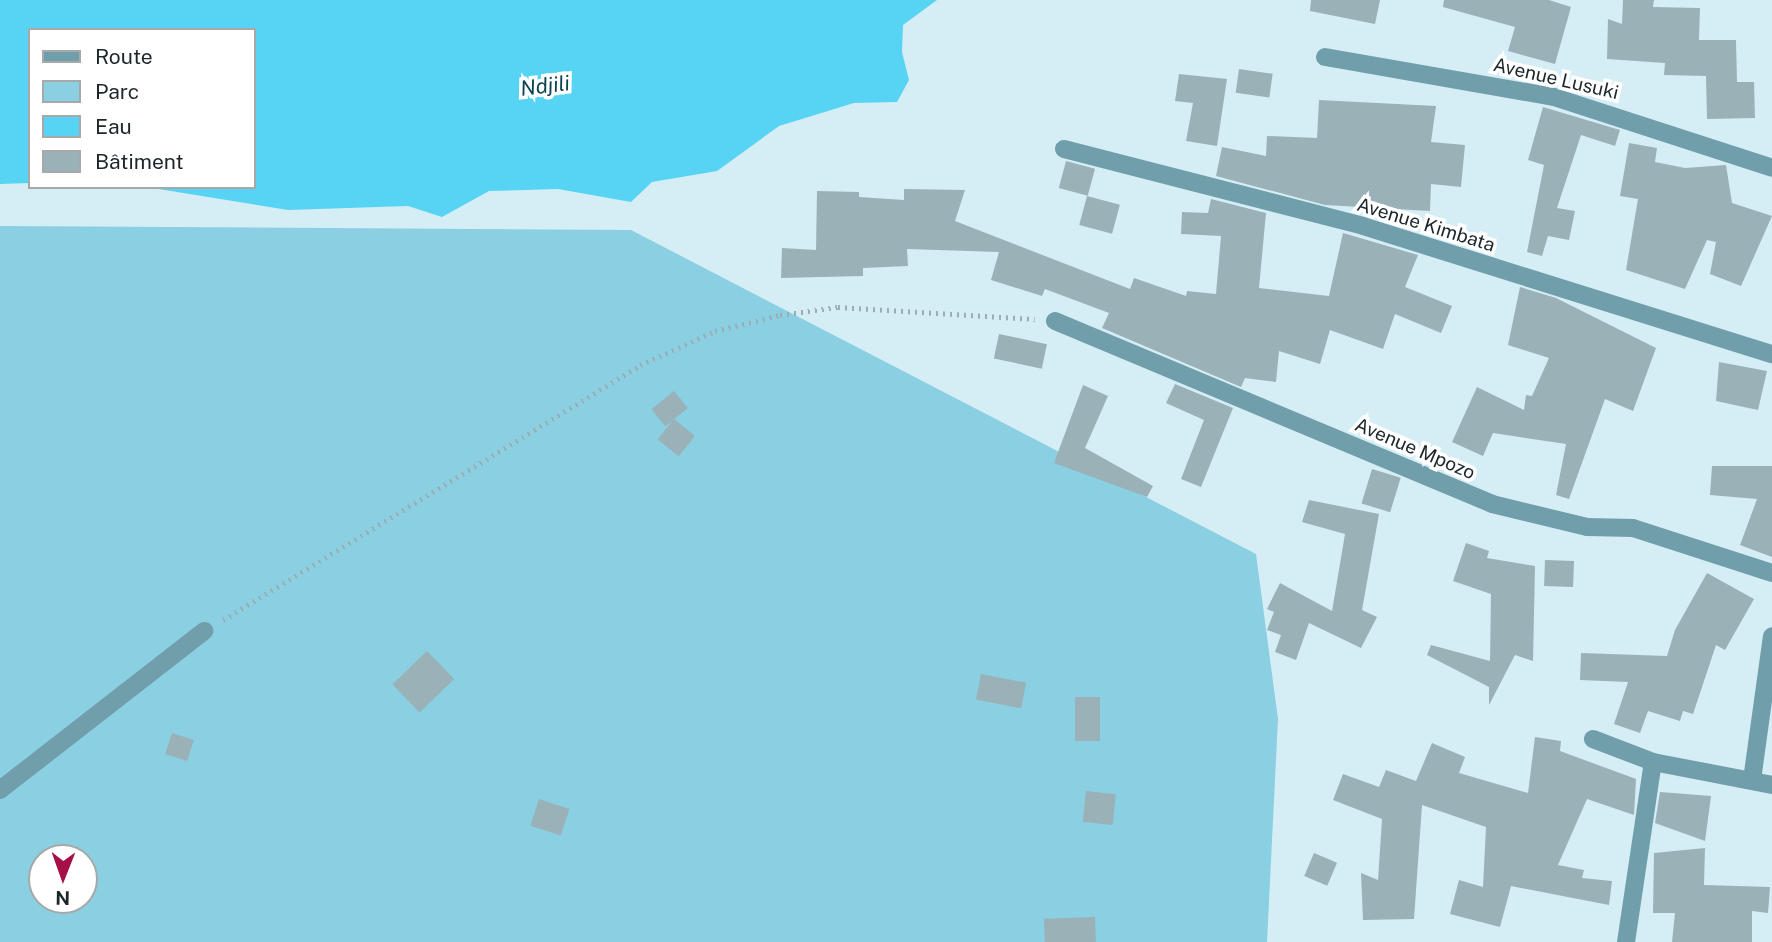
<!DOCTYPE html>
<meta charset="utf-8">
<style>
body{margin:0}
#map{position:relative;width:1772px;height:942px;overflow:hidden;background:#d5eef5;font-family:"Public Sans",sans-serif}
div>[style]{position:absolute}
.green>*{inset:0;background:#8acfe2}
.water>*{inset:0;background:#57d4f3}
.building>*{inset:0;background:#99b1b7;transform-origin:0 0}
.path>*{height:4.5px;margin-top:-2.25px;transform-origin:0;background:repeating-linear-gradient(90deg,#9aafb4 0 2px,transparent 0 7px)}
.minor>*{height:18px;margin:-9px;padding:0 9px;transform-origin:9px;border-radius:9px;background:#719eab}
span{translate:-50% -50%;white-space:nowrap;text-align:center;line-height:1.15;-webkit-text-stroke:7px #fff;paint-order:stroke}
.street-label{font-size:19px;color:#1d2729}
.water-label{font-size:21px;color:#0c4552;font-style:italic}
.legend{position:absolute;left:28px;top:28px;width:228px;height:161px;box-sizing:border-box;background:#fff;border:2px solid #a5a9a9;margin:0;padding:9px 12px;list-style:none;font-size:21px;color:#1d2729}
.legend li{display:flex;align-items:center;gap:14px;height:35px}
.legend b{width:35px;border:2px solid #a5a9a9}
.north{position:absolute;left:28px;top:844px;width:70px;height:70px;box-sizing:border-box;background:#fff;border:2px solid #a5a9a9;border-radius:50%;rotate:181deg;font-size:19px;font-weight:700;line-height:28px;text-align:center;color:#1d2729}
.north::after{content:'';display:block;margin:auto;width:24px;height:32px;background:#a61049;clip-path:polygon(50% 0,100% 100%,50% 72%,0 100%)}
</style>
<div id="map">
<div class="green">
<div style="clip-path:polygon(evenodd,0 226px,631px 230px,1256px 554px,1278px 719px,1267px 942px,0 942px,0 226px,42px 858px,84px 858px,84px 900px,42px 900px,42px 858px)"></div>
</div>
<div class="water">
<div style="clip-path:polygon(0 0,937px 0,903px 25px,902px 52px,909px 80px,897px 102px,854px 103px,779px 126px,717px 171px,652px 182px,631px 202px,558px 189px,489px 191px,442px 217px,408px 206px,288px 210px,146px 187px,254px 187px,254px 30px,30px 30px,30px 183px,0 184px)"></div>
</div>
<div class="building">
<div style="clip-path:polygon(1311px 0,1380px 0,1375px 24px,1310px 11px)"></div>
<div style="clip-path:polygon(1444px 0,1549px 0,1571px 7px,1555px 64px,1508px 51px,1515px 27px,1443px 7px)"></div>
<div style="clip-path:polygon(1623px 0,1654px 0,1653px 7px,1700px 8px,1699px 40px,1736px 40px,1737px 82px,1754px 82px,1755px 118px,1707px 119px,1706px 76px,1664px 75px,1665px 63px,1607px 59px,1608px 19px,1622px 24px)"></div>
<div style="left:1239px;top:69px;width:34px;height:24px;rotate:8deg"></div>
<div style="clip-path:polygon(1179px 74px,1227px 79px,1217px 146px,1186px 141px,1193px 103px,1175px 101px)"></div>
<div style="clip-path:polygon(1319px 100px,1436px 106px,1431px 142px,1465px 145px,1461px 187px,1431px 184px,1430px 211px,1325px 205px,1216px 176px,1222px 147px,1266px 156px,1267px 136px,1317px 138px)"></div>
<div style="clip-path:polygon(1543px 107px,1620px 130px,1615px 146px,1581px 135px,1557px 208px,1575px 211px,1569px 240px,1548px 236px,1542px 256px,1527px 252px,1544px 165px,1528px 160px)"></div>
<div style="clip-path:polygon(1629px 143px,1657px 148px,1655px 162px,1685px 168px,1726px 165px,1732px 203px,1772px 216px,1741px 286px,1710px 274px,1716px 242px,1707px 240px,1685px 289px,1626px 270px,1638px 199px,1620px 196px)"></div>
<div style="left:1066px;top:161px;width:30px;height:28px;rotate:15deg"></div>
<div style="clip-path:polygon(904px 189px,965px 190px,955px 221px,1130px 289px,1134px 278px,1186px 296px,1187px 291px,1216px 294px,1221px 236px,1181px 234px,1182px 212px,1208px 213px,1211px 199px,1266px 213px,1259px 288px,1329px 296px,1343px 233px,1418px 255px,1405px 287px,1452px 306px,1441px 333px,1395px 314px,1383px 349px,1330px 330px,1320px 364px,1279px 351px,1276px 382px,1245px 378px,1241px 387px,1102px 328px,1109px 313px,1045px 289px,1042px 296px,991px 280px,999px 252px,907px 249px,908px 266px,863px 268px,863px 276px,781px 278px,782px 248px,816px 250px,817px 191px,859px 192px,859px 197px,904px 200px)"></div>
<div style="left:1087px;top:196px;width:34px;height:30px;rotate:15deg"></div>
<div style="clip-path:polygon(1520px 287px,1556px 298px,1656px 348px,1633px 411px,1605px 399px,1569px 499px,1556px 495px,1566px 444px,1493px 433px,1483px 456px,1452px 442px,1477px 387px,1524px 410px,1526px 395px,1532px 396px,1549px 358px,1508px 345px)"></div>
<div style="left:999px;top:334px;width:49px;height:25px;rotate:12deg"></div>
<div style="clip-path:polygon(1719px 362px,1767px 371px,1758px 410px,1716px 401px)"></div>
<div style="clip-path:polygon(1175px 384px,1233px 408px,1201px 487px,1181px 479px,1204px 420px,1166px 403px)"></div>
<div style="clip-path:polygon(1083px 385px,1108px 396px,1085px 448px,1153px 486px,1147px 497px,1054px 463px)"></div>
<div style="left:674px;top:391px;width:22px;height:29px;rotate:51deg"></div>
<div style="left:674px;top:419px;width:27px;height:26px;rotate:39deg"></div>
<div style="clip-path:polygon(1712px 466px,1772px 466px,1772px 557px,1740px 545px,1757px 499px,1710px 495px)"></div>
<div style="left:1372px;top:469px;width:30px;height:36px;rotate:17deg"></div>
<div style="clip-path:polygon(1309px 500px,1379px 514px,1362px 610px,1377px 617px,1361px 648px,1309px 623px,1296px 660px,1275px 652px,1281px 635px,1267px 630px,1274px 612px,1267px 609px,1280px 583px,1332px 611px,1345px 534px,1302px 522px)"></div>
<div style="clip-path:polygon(1466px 543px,1489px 551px,1487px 558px,1535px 566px,1533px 661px,1515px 655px,1489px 705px,1489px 687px,1427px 655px,1431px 645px,1490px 661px,1491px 594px,1453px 581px)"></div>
<div style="left:1545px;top:560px;width:29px;height:26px;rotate:2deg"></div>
<div style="clip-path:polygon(1707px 573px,1754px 599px,1725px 650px,1716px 645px,1693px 714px,1683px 711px,1680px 721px,1648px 711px,1640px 733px,1614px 724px,1628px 682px,1580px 680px,1581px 653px,1667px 656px,1675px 630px)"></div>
<div style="left:427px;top:651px;width:39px;height:48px;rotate:46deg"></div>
<div style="left:981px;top:674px;width:46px;height:26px;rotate:11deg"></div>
<div style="left:1075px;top:697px;width:25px;height:44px"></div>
<div style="left:172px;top:733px;width:23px;height:22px;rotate:18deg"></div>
<div style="clip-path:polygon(1535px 737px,1561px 741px,1560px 751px,1636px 779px,1634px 815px,1587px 799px,1558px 865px,1584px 870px,1582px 878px,1612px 881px,1609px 905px,1511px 886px,1500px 927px,1450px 914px,1459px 880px,1483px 887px,1486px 827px,1422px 805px,1414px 919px,1363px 920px,1361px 873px,1378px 880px,1382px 819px,1333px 800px,1343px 774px,1379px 787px,1386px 770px,1416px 781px,1432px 743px,1465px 757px,1459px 773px,1528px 793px)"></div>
<div style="left:1086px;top:791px;width:30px;height:31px;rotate:6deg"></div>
<div style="clip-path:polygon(1660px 792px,1711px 796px,1705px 841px,1655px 823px)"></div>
<div style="left:539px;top:799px;width:32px;height:28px;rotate:18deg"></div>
<div style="clip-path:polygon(1705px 848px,1704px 885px,1770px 887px,1768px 913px,1752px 911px,1752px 942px,1672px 942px,1675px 913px,1653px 913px,1654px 853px)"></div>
<div style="left:1314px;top:853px;width:25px;height:25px;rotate:23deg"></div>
<div style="left:1095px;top:917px;width:25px;height:51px;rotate:88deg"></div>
</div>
<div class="path">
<div style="left:223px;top:620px;width:489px;rotate:-31.4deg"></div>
<div style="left:640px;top:365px;width:82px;rotate:-24.4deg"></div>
<div style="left:715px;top:331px;width:67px;rotate:-13.8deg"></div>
<div style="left:780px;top:315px;width:59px;rotate:-7.9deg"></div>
<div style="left:838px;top:307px;width:197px;rotate:3.5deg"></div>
</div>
<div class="minor">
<div style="left:1325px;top:57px;width:232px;rotate:9.9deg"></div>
<div style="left:1554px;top:97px;width:229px;rotate:18deg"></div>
<div style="left:1064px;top:149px;width:309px;rotate:14.4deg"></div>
<div style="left:1363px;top:226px;width:429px;rotate:17.4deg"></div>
<div style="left:1055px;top:321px;width:474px;rotate:22.7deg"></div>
<div style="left:1492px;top:504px;width:98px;rotate:13.6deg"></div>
<div style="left:1587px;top:527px;width:46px;rotate:1.2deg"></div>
<div style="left:1633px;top:528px;width:146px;rotate:17.9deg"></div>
<div style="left:1593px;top:739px;width:64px;rotate:21deg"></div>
<div style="left:1653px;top:762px;width:121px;rotate:10.9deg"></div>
<div style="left:1752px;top:780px;width:145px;rotate:-82.1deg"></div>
<div style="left:0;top:790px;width:259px;rotate:-37.9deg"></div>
<div style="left:1626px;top:942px;width:182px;rotate:-81.5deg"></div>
</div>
<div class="street-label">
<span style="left:1556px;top:79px;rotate:13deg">Avenue Lusuki</span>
<span style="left:1426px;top:225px;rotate:17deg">Avenue Kimbata</span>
<span style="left:1415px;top:449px;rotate:23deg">Avenue Mpozo</span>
</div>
<div class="water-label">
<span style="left:545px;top:86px;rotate:-7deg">Ndjili</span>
</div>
<ul class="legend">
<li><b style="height:9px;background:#719eab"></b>Route</li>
<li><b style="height:19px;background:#8acfe2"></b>Parc</li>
<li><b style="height:19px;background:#57d4f3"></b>Eau</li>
<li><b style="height:19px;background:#99b1b7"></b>Bâtiment</li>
</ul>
<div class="north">N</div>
</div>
